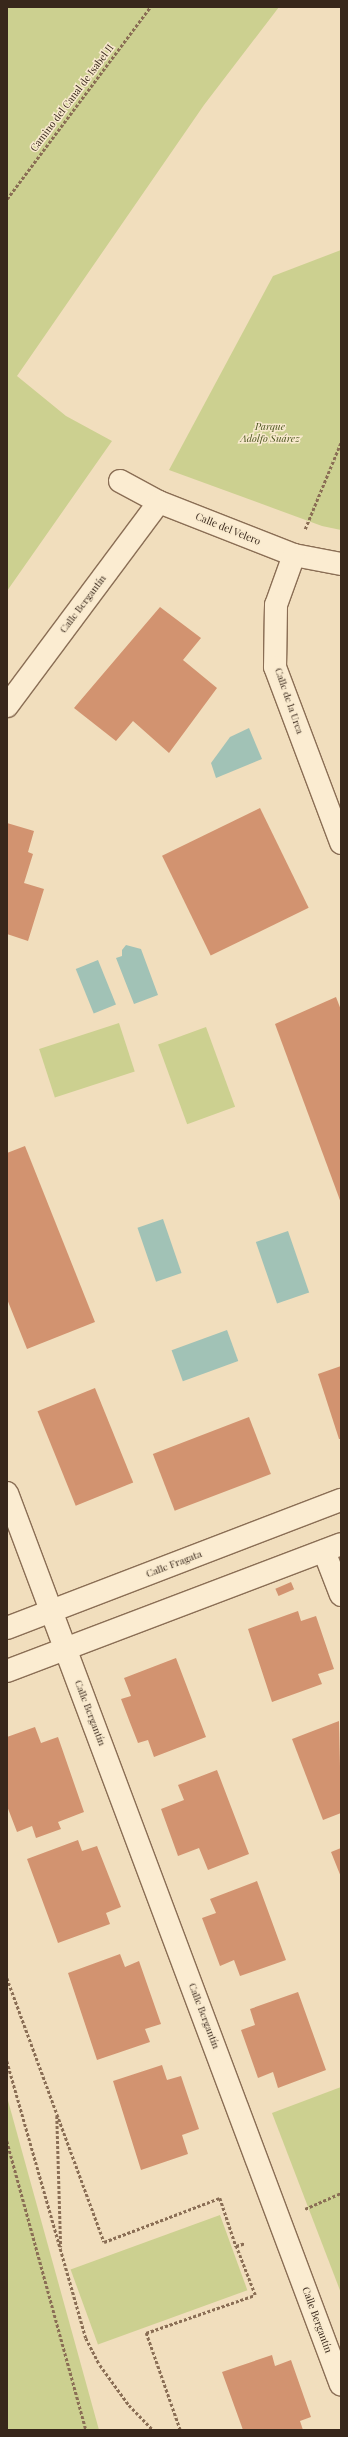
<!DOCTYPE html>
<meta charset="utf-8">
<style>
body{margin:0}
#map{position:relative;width:348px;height:2437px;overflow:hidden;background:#f1debd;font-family:"Playfair Display",serif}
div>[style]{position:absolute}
.green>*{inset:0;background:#ccd090;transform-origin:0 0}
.water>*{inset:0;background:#a1c2b6;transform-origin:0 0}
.building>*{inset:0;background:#d29370;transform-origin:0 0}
.path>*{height:2.5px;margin-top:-1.25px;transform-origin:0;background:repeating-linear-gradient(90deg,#8a6e55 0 3px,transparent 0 5px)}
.roads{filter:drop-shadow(1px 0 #8a6e55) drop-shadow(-1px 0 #8a6e55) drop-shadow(0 1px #8a6e55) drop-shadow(0 -1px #8a6e55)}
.minor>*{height:22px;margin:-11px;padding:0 11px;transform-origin:11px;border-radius:11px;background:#fbecd1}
span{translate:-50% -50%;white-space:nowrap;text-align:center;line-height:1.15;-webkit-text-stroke:3px #f8e9cd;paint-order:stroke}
.street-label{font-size:10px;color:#38271b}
.park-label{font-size:10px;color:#4c5620;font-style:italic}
.frame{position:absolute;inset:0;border:8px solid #38271b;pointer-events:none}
</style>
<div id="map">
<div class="green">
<div style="clip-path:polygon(7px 7px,279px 7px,204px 105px,17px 376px,66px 416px,112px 441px,7px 591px)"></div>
<div style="clip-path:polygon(341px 250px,341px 530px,322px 526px,169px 470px,273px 276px)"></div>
<div style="left:119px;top:1023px;width:51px;height:84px;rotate:72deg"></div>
<div style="left:206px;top:1027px;width:85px;height:51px;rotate:70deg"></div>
<div style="clip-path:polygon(341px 2087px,341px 2293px,272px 2113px)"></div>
<div style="clip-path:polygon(7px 2097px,99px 2430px,7px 2430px)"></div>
<div style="left:220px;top:2215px;width:80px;height:159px;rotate:70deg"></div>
</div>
<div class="water">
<div style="clip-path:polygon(249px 728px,262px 759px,216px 778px,211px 763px,230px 737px)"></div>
<div style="clip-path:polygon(126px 945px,141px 949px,158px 995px,134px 1004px,116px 958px,122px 956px,122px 950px)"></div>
<div style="left:98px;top:960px;width:48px;height:24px;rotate:68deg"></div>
<div style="left:163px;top:1219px;width:57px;height:27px;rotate:71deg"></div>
<div style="left:288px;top:1231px;width:65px;height:34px;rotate:71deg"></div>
<div style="left:227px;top:1330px;width:33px;height:59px;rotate:70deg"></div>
</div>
<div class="building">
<div style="clip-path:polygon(160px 607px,201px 638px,183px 660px,217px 688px,169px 753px,133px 721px,116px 741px,74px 708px)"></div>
<div style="left:260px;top:808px;width:111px;height:109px;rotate:64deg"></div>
<div style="clip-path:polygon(7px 823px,34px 831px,28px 852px,33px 854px,24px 883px,44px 889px,28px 941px,7px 934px)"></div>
<div style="clip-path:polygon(336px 997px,341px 1010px,341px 1203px,275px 1024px)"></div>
<div style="clip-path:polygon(25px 1146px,95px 1322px,27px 1349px,7px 1299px,7px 1153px)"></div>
<div style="clip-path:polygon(341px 1366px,341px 1439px,339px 1439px,318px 1374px)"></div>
<div style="left:95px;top:1388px;width:102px;height:62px;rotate:68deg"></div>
<div style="left:249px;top:1417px;width:61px;height:103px;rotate:69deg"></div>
<div style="left:291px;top:1582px;width:8px;height:17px;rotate:67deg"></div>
<div style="clip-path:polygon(298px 1611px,301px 1621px,316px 1616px,334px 1669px,318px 1674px,322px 1684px,272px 1702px,248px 1629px)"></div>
<div style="clip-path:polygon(176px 1658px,206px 1737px,154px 1757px,148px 1740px,138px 1743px,129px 1720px,121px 1699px,131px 1696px,124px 1678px)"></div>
<div style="clip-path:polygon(339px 1721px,341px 1813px,323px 1820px,292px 1739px)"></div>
<div style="clip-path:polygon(35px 1727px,41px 1743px,58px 1737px,84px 1812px,58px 1822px,61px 1829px,36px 1838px,32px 1826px,17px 1832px,7px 1806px,7px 1737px)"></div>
<div style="clip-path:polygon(217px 1770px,249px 1854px,208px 1870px,199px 1848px,178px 1856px,161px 1809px,184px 1800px,178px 1785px)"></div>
<div style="clip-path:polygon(78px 1840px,82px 1851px,97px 1846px,121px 1907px,106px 1913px,110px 1924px,58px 1943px,27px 1859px)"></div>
<div style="clip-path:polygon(341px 1848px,341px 1877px,331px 1852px)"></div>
<div style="clip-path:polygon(257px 1881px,286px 1960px,240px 1976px,234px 1960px,220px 1966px,202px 1918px,216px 1913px,210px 1899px)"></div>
<div style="clip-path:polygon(120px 1954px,125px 1967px,139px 1961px,161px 2024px,145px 2029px,150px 2042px,97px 2060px,68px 1973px)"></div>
<div style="clip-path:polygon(298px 1992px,326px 2070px,278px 2088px,273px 2072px,258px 2078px,241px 2030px,255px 2025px,250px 2009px)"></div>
<div style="clip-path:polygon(162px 2065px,167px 2080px,181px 2076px,199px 2129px,182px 2135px,188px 2154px,141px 2170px,113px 2081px)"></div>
<div style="clip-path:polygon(272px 2355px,275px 2366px,291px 2360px,311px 2417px,300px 2421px,303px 2430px,243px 2430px,222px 2372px)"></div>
</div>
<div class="path">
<div style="left:7px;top:199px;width:239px;rotate:-53.3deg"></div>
<div style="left:305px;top:529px;width:94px;rotate:-67.5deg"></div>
<div style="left:7px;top:1978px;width:281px;rotate:69.8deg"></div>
<div style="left:104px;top:2242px;width:124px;rotate:-20.8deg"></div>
<div style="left:220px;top:2198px;width:51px;rotate:71.6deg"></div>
<div style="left:236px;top:2246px;width:9px;rotate:-18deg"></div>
<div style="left:7px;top:2061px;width:288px;rotate:74.1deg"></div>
<div style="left:86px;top:2338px;width:30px;rotate:63deg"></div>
<div style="left:100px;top:2365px;width:49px;rotate:54.1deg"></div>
<div style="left:129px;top:2405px;width:35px;rotate:46deg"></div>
<div style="left:57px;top:2116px;width:131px;rotate:88.3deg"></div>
<div style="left:7px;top:2141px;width:300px;rotate:74.7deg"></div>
<div style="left:305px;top:2209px;width:39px;rotate:-24deg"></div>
<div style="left:180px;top:2430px;width:103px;rotate:-109.3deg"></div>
<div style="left:146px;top:2333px;width:115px;rotate:-19.2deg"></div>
<div style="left:255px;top:2295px;width:53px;rotate:-111.2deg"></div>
</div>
<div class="roads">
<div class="minor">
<div style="left:120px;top:481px;width:44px;rotate:28.3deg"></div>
<div style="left:159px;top:502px;width:145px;rotate:21.4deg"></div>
<div style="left:294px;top:555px;width:48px;rotate:10.8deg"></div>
<div style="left:294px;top:555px;width:53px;rotate:109.8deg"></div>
<div style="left:276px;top:605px;width:62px;rotate:90.9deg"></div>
<div style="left:275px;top:667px;width:188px;rotate:69.4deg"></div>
<div style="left:7px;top:706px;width:254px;rotate:-53.3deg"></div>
<div style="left:7px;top:1493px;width:952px;rotate:69.47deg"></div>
<div style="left:324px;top:1551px;width:47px;rotate:68.9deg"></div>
<div style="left:7px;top:1628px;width:358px;rotate:-21deg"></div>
<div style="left:7px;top:1671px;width:357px;rotate:-20.8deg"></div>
</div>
</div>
<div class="street-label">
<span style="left:72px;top:98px;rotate:-53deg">Camino del Canal de Isabel II</span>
<span style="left:228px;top:529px;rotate:22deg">Calle del Velero</span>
<span style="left:83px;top:604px;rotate:-53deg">Calle Bergantín</span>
<span style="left:289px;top:701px;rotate:71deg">Calle de la Urca</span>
<span style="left:174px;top:1564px;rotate:-21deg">Calle Fragata</span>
<span style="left:90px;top:1713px;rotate:69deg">Calle Bergantín</span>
<span style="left:204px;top:2016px;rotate:69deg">Calle Bergantín</span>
<span style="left:317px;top:2320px;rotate:70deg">Calle Bergantín</span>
</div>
<div class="park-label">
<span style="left:270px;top:432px">Parque<br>Adolfo Suárez</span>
</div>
<div class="frame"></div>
</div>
